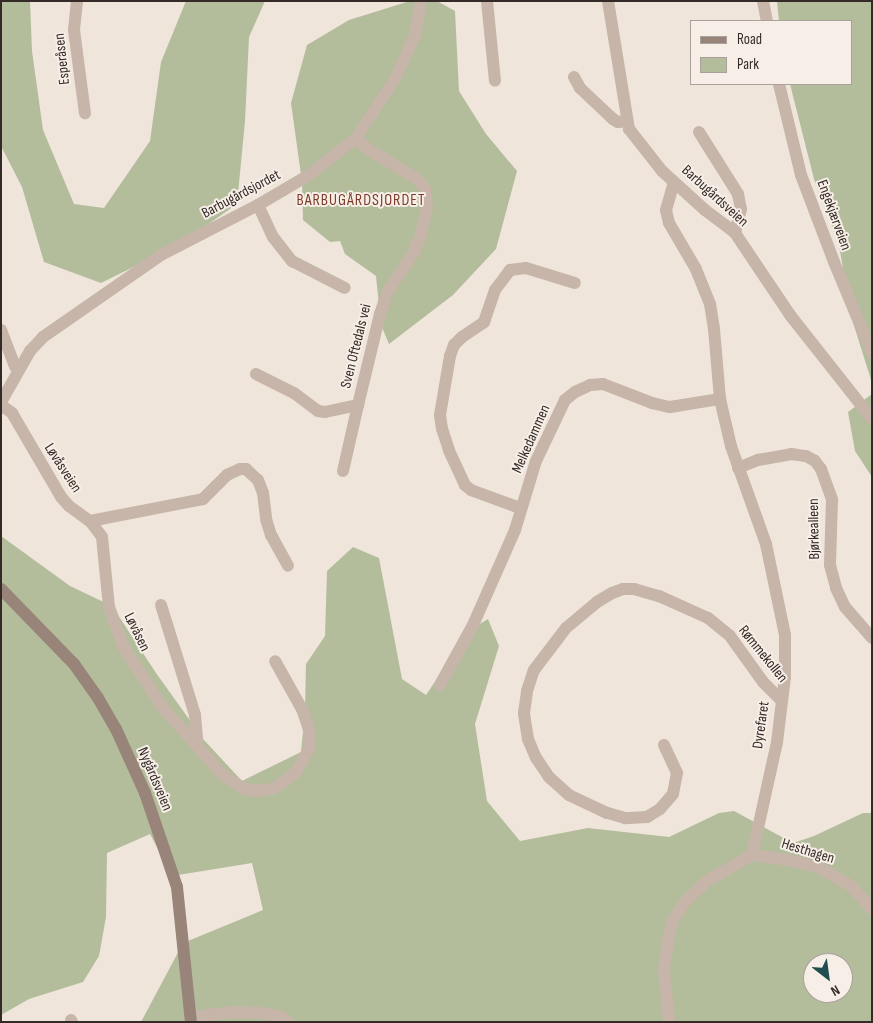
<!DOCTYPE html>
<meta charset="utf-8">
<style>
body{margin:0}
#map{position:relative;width:873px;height:1023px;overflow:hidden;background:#efe5db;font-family:"Sofia Sans Condensed",sans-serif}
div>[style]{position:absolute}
.green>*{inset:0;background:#b3bd9c}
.minor>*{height:12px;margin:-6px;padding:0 6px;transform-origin:6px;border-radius:6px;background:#c6b5a8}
.tertiary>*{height:12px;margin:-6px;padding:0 6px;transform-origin:6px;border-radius:6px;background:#c6b5a8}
.secondary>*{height:12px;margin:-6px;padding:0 6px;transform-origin:6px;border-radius:6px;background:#99847a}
span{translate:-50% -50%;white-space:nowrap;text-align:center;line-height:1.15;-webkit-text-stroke:4px #f7efe7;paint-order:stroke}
.street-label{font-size:15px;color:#342b28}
.neighbourhood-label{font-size:16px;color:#7b3928;letter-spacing:1px}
.frame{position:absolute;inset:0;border:2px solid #342b28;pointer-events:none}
.legend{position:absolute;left:690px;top:20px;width:162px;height:65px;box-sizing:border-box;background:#f7efe7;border:1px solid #a9a19b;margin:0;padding:6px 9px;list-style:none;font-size:15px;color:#342b28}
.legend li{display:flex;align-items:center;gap:10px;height:25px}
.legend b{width:25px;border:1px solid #a9a19b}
.north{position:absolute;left:803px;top:953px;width:50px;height:50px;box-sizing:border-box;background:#f7efe7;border:1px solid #a9a19b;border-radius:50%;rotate:150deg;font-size:14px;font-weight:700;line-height:20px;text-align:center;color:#342b28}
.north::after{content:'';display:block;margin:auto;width:18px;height:22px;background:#214f51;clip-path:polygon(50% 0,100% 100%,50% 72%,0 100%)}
</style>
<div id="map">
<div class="green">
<div style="clip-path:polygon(1px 1px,30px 1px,32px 51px,43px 130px,74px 204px,104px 208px,150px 141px,161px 62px,186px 1px,265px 1px,249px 37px,245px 121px,237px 204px,180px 244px,101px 283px,44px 262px,22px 187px,1px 146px)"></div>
<div style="clip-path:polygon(410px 1px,437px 1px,455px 11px,459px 91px,486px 134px,517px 171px,496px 249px,453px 295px,389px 344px,381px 325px,376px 276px,345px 254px,340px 241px,330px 242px,303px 220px,302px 182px,291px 103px,307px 45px,349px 20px)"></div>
<div style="clip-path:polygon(777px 1px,872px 1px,872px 383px,851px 316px,839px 245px,814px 179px,790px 84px,852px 84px,852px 21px,779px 21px)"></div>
<div style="clip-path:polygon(872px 394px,872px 477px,855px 451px,848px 412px)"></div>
<div style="clip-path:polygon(evenodd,1px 536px,70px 586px,112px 606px,156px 673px,204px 740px,242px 781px,301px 752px,305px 711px,306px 664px,325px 636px,327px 571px,353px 547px,379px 558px,402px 679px,426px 695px,470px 630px,488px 619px,499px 646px,475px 724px,487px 801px,520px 841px,588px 828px,669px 837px,719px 813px,734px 811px,793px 843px,814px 836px,863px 813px,872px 813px,872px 1022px,141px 1022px,183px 943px,263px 910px,252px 863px,172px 876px,150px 834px,107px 853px,106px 917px,99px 956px,83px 982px,29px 999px,1px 1015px,1px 536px,813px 963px,843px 963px,843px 993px,813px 993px,813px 963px)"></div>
</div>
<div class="minor">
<div style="left:77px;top:1px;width:29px;rotate:96deg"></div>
<div style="left:74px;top:30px;width:84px;rotate:82.5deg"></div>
<div style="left:487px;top:1px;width:80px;rotate:84.3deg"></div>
<div style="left:608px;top:1px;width:130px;rotate:80.7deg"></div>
<div style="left:629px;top:129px;width:53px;rotate:51.8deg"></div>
<div style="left:662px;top:171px;width:58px;rotate:42.2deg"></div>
<div style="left:705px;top:210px;width:38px;rotate:37deg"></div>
<div style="left:735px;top:233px;width:99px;rotate:56.1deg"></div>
<div style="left:790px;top:315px;width:132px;rotate:51.7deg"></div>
<div style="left:574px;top:77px;width:13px;rotate:61deg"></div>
<div style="left:580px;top:88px;width:45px;rotate:43.2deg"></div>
<div style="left:613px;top:119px;width:6px;rotate:31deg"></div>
<div style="left:618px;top:122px;width:8px;rotate:-7deg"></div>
<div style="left:699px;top:132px;width:73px;rotate:57.8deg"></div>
<div style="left:738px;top:194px;width:15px;rotate:79deg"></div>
<div style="left:741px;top:209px;width:25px;rotate:104deg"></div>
<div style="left:258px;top:205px;width:35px;rotate:65deg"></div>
<div style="left:273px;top:237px;width:31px;rotate:52deg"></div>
<div style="left:292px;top:261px;width:59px;rotate:27deg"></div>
<div style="left:1px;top:330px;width:39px;rotate:69deg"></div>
<div style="left:15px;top:366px;width:4px;rotate:27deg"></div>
<div style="left:256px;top:374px;width:42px;rotate:26.6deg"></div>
<div style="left:294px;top:393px;width:30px;rotate:37deg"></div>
<div style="left:318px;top:411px;width:7px;rotate:8deg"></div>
<div style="left:325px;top:412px;width:34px;rotate:-12deg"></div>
<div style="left:358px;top:405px;width:94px;rotate:-76.4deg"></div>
<div style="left:380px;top:314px;width:24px;rotate:-71deg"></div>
<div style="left:388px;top:291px;width:47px;rotate:-56.3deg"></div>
<div style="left:414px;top:252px;width:19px;rotate:-69deg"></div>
<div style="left:421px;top:234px;width:28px;rotate:-77deg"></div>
<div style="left:427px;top:207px;width:18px;rotate:-96deg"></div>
<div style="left:425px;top:189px;width:13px;rotate:-129deg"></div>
<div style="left:417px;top:179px;width:57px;rotate:-148.5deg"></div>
<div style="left:368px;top:149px;width:16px;rotate:-137deg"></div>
<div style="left:1px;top:402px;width:59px;rotate:-60.4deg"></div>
<div style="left:30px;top:351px;width:19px;rotate:-47deg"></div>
<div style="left:43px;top:337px;width:144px;rotate:-34.8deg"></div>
<div style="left:161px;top:255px;width:109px;rotate:-27.3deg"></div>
<div style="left:258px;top:205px;width:59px;rotate:-30.5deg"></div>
<div style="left:309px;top:175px;width:60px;rotate:-38.2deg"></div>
<div style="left:356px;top:138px;width:71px;rotate:-56.5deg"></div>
<div style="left:395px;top:79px;width:48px;rotate:-65.6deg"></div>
<div style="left:415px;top:35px;width:35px;rotate:-80deg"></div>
<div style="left:1px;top:405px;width:14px;rotate:36deg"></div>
<div style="left:12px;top:413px;width:97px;rotate:59.7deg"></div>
<div style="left:61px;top:497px;width:12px;rotate:48deg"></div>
<div style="left:69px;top:506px;width:26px;rotate:36deg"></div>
<div style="left:90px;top:521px;width:115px;rotate:-11deg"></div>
<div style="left:203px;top:499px;width:34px;rotate:-45deg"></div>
<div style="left:227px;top:475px;width:14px;rotate:-25deg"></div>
<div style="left:240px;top:469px;width:6px"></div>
<div style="left:246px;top:469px;width:16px;rotate:43deg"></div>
<div style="left:258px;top:480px;width:14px;rotate:69deg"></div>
<div style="left:263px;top:493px;width:26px;rotate:83deg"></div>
<div style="left:266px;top:519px;width:17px;rotate:73deg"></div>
<div style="left:271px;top:535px;width:35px;rotate:61deg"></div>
<div style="left:738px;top:468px;width:22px;rotate:-22deg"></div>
<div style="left:758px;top:460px;width:34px;rotate:-10deg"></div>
<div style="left:791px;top:454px;width:15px;rotate:8deg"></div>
<div style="left:806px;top:456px;width:10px;rotate:29deg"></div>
<div style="left:815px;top:461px;width:10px;rotate:53deg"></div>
<div style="left:821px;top:469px;width:33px;rotate:70deg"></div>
<div style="left:832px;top:500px;width:65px;rotate:91.8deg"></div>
<div style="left:830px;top:565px;width:24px;rotate:75deg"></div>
<div style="left:836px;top:588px;width:21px;rotate:65deg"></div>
<div style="left:845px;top:607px;width:41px;rotate:48.9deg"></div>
<div style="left:343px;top:471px;width:68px;rotate:-77.2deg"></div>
<div style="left:520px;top:508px;width:52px;rotate:-159.8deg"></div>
<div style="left:471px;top:490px;width:8px;rotate:-140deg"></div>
<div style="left:465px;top:485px;width:38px;rotate:-115deg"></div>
<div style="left:449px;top:450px;width:22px;rotate:-108deg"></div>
<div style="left:442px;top:429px;width:14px;rotate:-98deg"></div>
<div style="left:440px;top:415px;width:60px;rotate:-80.4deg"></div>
<div style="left:450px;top:356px;width:12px;rotate:-70deg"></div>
<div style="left:454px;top:345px;width:11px;rotate:-45deg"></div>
<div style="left:462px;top:337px;width:27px;rotate:-34deg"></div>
<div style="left:484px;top:322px;width:34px;rotate:-71deg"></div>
<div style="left:495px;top:290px;width:25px;rotate:-53deg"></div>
<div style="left:510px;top:270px;width:16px;rotate:-7deg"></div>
<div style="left:526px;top:268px;width:51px;rotate:17deg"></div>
<div style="left:90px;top:521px;width:20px;rotate:53deg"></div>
<div style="left:102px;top:537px;width:70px;rotate:84.3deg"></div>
<div style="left:109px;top:607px;width:44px;rotate:69.9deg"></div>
<div style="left:124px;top:648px;width:72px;rotate:57deg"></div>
<div style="left:163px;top:708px;width:91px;rotate:48.1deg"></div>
<div style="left:224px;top:776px;width:25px;rotate:32deg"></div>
<div style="left:245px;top:789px;width:11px;rotate:10deg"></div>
<div style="left:256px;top:791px;width:16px;rotate:-7deg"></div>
<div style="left:272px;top:789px;width:10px;rotate:-29deg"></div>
<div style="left:281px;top:784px;width:21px;rotate:-39deg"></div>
<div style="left:297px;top:771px;width:26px;rotate:-62deg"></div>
<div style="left:309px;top:748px;width:18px;rotate:-90deg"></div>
<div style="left:309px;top:730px;width:20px;rotate:-108deg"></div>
<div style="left:303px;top:711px;width:57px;rotate:-119.2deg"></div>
<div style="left:161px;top:605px;width:115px;rotate:72.8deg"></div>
<div style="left:195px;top:715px;width:24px;rotate:85deg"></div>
<div style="left:197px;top:739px;width:4px;rotate:135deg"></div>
<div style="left:440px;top:685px;width:68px;rotate:-61.2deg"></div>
<div style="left:473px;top:625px;width:104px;rotate:-66.1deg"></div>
<div style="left:515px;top:530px;width:72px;rotate:-73.1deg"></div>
<div style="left:536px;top:461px;width:68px;rotate:-64.6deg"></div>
<div style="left:565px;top:400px;width:13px;rotate:-39deg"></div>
<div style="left:575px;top:392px;width:17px;rotate:-25deg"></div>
<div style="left:590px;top:385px;width:13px;rotate:-4deg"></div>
<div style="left:603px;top:384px;width:53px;rotate:21.2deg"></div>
<div style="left:652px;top:403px;width:18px;rotate:13deg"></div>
<div style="left:670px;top:407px;width:51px;rotate:-9.1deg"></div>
<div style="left:720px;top:399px;width:70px;rotate:-94.9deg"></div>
<div style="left:714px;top:329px;width:25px;rotate:-99deg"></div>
<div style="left:710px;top:304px;width:38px;rotate:-112deg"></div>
<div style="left:696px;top:269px;width:53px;rotate:-120.4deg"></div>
<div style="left:669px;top:223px;width:13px;rotate:-103deg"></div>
<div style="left:666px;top:210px;width:29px;rotate:-74deg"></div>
<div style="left:664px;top:745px;width:31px;rotate:65deg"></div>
<div style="left:677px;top:773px;width:21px;rotate:101deg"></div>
<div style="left:673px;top:794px;width:20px;rotate:131deg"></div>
<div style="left:660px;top:809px;width:15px;rotate:148deg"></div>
<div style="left:647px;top:817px;width:22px;rotate:177deg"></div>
<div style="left:625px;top:818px;width:19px;rotate:-164deg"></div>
<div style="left:607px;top:813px;width:42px;rotate:-154.7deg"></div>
<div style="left:569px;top:795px;width:27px;rotate:-138deg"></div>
<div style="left:549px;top:777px;width:23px;rotate:-124deg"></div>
<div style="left:536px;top:758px;width:21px;rotate:-113deg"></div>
<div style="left:528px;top:739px;width:26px;rotate:-99deg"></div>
<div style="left:524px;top:713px;width:22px;rotate:-82deg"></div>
<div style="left:527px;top:691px;width:22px;rotate:-72deg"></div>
<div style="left:534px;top:670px;width:53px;rotate:-52.7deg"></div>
<div style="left:566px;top:628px;width:40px;rotate:-40deg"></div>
<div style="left:597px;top:602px;width:17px;rotate:-31deg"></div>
<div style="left:612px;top:593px;width:12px;rotate:-20deg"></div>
<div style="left:623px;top:589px;width:11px"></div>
<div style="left:634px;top:589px;width:26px;rotate:16deg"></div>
<div style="left:659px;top:596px;width:54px;rotate:24.2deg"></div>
<div style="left:708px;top:618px;width:28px;rotate:39deg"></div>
<div style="left:730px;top:636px;width:57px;rotate:54.3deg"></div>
<div style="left:763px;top:682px;width:25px;rotate:45deg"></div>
<div style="left:752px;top:855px;width:37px;rotate:8deg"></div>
<div style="left:789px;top:860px;width:32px;rotate:14deg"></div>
<div style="left:820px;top:868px;width:36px;rotate:30deg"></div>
<div style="left:851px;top:886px;width:31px;rotate:48deg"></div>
<div style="left:191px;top:1017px;width:43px;rotate:-6.6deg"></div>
<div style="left:234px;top:1012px;width:29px;rotate:2deg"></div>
<div style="left:263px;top:1013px;width:19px;rotate:12deg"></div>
<div style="left:282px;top:1017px;width:8px;rotate:40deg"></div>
<div style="left:71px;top:1020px;width:2px;rotate:63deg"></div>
<div style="left:669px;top:1022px;width:52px;rotate:-95.5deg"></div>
<div style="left:664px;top:970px;width:30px;rotate:-82deg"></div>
<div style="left:668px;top:940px;width:21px;rotate:-76deg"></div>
<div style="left:673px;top:920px;width:22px;rotate:-56deg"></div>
<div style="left:685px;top:902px;width:30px;rotate:-44deg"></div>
<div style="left:707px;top:881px;width:52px;rotate:-30deg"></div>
<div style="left:752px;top:855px;width:116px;rotate:-77.5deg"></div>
<div style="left:777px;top:742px;width:65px;rotate:-83deg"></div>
<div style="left:785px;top:677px;width:42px;rotate:-90deg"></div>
<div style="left:785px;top:635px;width:93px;rotate:-101.8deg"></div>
<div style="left:766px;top:544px;width:104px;rotate:-109.7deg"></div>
<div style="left:731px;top:446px;width:48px;rotate:-103.2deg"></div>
</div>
<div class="tertiary">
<div style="left:763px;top:1px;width:20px;rotate:79deg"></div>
<div style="left:779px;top:84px;width:94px;rotate:76.4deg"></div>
<div style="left:801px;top:175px;width:93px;rotate:69.2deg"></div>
<div style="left:834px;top:262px;width:99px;rotate:67.3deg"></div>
</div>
<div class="secondary">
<div style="left:1px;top:589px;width:105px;rotate:45.8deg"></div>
<div style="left:74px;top:664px;width:42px;rotate:54.8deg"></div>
<div style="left:98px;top:698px;width:36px;rotate:60deg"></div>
<div style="left:116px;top:729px;width:70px;rotate:65.6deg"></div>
<div style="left:145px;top:793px;width:99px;rotate:71.2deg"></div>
<div style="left:177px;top:887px;width:136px;rotate:84.1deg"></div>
</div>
<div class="street-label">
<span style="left:62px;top:59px;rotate:-96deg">Esperåsen</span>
<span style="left:241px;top:194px;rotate:-28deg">Barbugårdsjordet</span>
<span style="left:715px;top:196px;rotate:42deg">Barbugårdsveien</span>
<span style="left:834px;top:215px;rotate:70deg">Engekjærveien</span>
<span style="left:356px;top:346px;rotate:-76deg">Sven Oftedals vei</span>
<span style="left:531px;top:439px;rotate:-66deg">Melkedammen</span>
<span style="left:63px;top:468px;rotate:57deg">Løvåsveien</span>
<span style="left:814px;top:529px;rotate:-91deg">Bjørkealleen</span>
<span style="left:137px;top:632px;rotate:64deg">Løvåsen</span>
<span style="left:763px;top:654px;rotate:51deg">Rømmekollen</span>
<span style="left:761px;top:725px;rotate:-82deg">Dyrefaret</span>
<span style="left:155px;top:779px;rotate:67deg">Nygårdsveien</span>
<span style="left:808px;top:851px;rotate:17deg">Hesthagen</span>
</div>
<div class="neighbourhood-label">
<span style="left:361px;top:201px">BARBUGÅRDSJORDET</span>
</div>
<div class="frame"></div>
<ul class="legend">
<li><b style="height:6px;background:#99847a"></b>Road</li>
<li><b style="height:14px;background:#b3bd9c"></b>Park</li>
</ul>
<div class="north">N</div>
</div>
